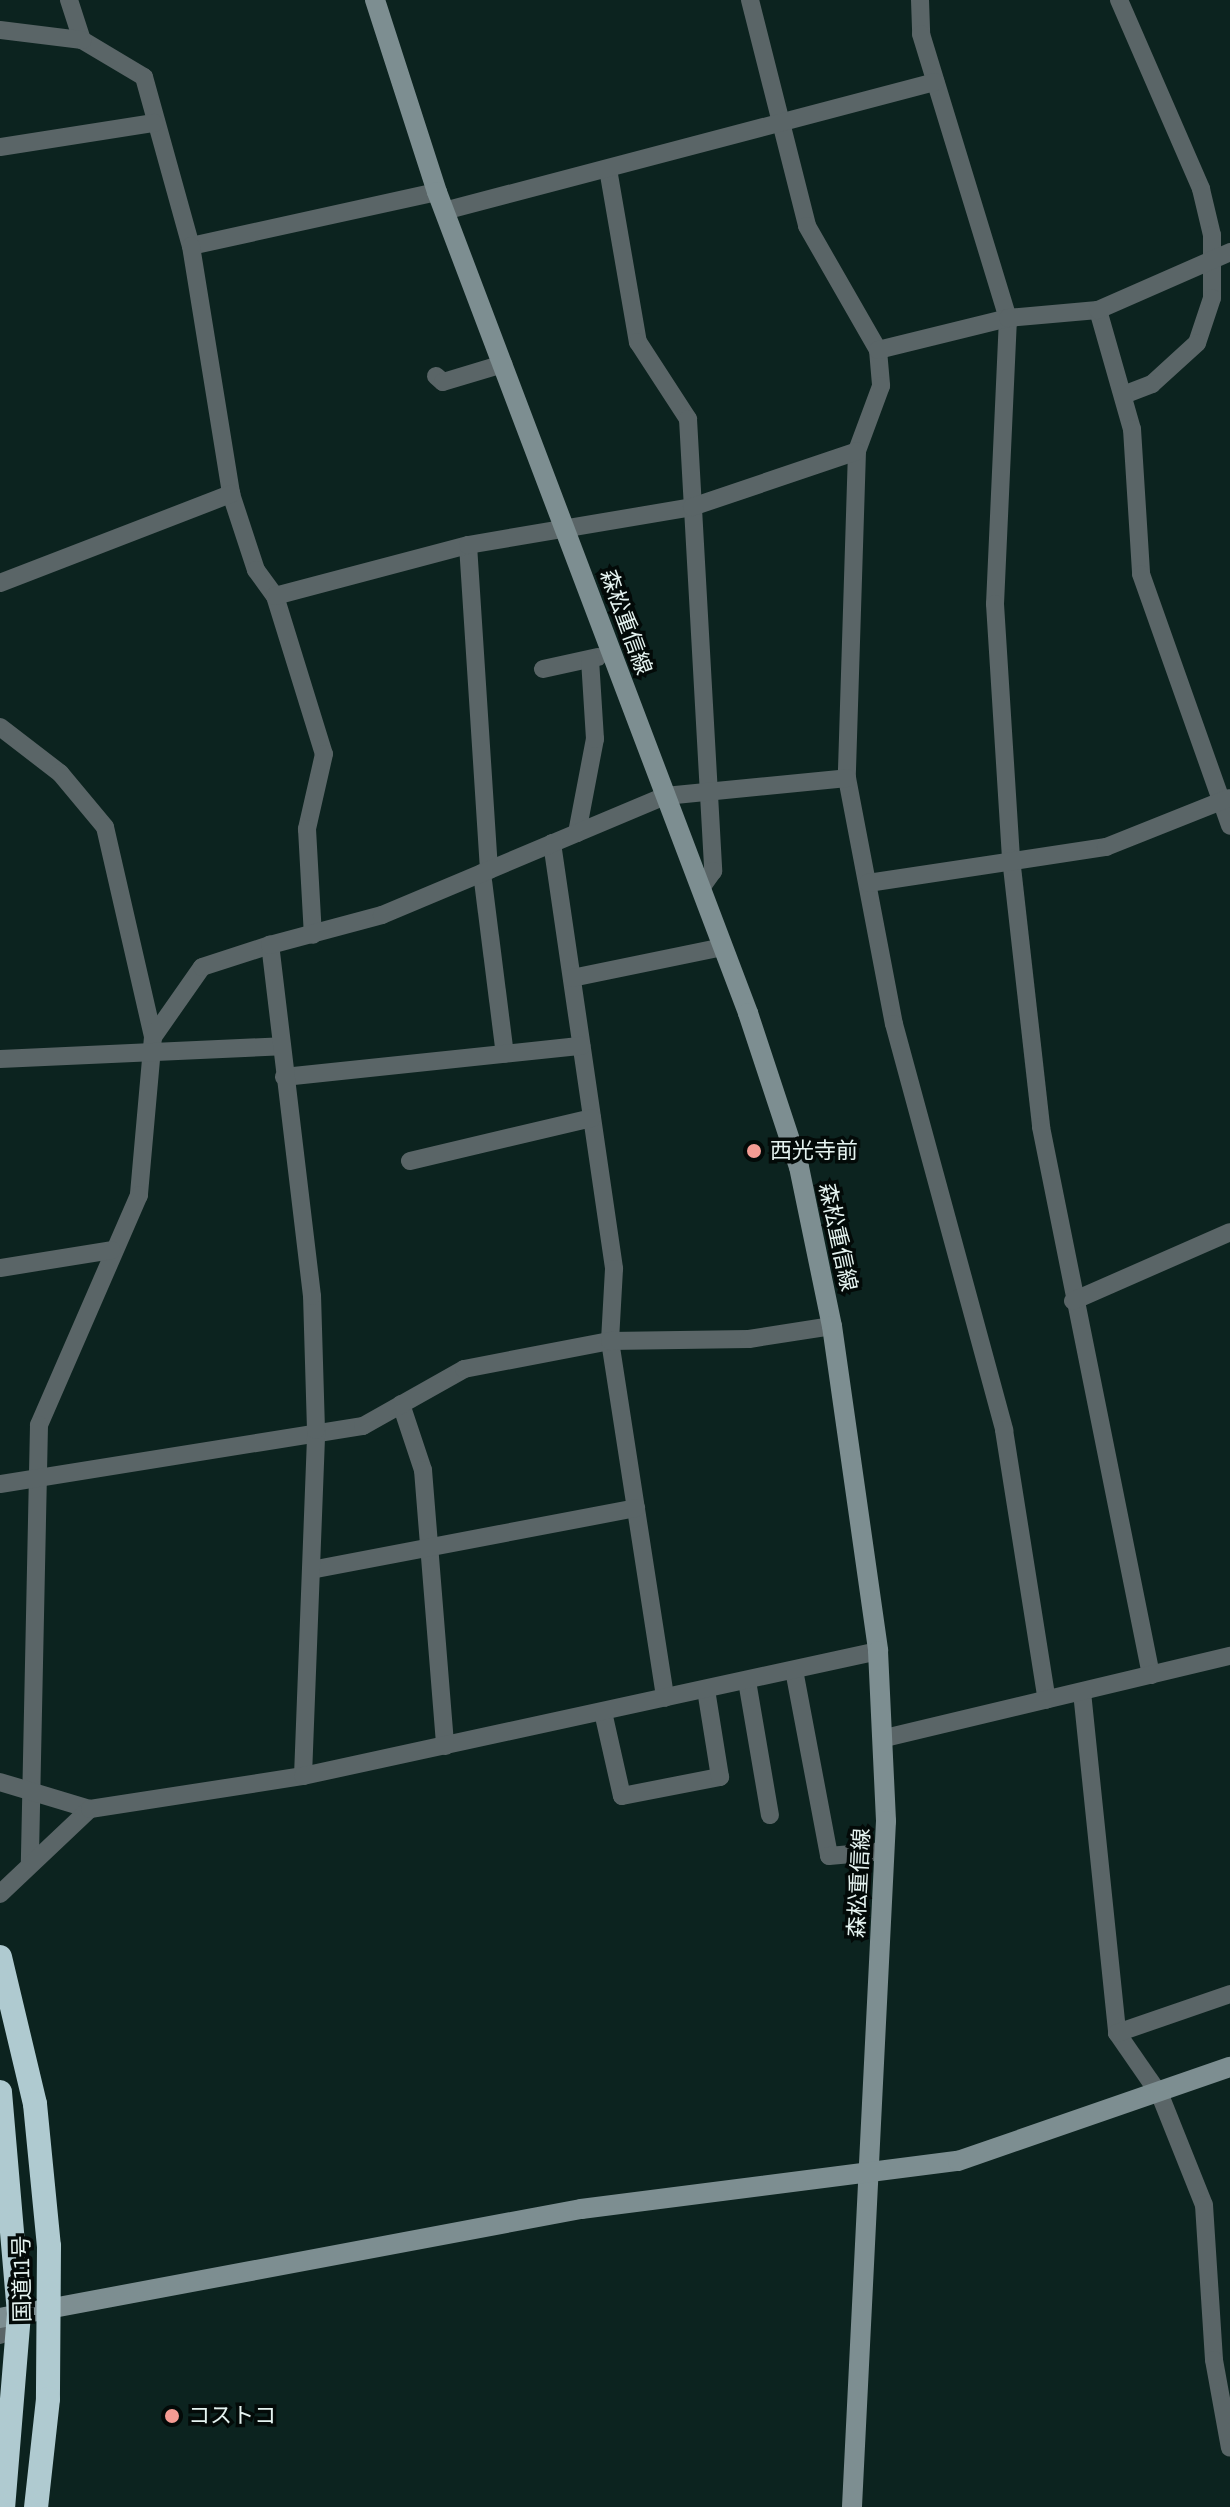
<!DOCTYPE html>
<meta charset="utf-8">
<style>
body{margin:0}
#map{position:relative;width:1230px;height:2507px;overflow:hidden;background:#0c231f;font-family:"Asap Condensed","Noto Sans JP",sans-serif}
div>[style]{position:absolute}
.street>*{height:18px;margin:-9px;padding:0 9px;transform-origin:9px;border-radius:9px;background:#5a6567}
.secondary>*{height:20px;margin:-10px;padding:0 10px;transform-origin:10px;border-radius:10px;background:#7d8e91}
.highway>*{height:24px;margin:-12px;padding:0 12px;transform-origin:12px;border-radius:12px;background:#afcad0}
.dots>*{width:22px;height:22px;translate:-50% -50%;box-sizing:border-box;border:4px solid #030a08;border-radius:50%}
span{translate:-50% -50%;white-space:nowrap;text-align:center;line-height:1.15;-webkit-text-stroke:7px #030a08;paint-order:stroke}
.street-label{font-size:22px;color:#e5f3f0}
.poi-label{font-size:22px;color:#e5f3f0}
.left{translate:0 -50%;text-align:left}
</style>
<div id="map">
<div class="street">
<div style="left:69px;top:0;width:42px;rotate:72deg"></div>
<div style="left:82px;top:40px;width:72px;rotate:30.8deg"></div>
<div style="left:144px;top:77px;width:175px;rotate:74.5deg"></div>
<div style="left:191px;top:246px;width:252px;rotate:-12.4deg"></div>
<div style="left:750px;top:0;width:233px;rotate:75.8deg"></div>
<div style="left:807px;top:226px;width:143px;rotate:60.2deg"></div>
<div style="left:878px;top:350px;width:36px;rotate:85deg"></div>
<div style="left:881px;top:386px;width:69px;rotate:110.3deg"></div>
<div style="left:857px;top:451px;width:327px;rotate:91.8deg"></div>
<div style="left:847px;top:778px;width:250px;rotate:79.2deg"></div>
<div style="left:894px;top:1024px;width:421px;rotate:74.8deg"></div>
<div style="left:1004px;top:1430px;width:273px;rotate:81deg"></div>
<div style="left:920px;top:0;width:34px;rotate:88deg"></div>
<div style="left:921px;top:34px;width:297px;rotate:73deg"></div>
<div style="left:1008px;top:318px;width:286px;rotate:92.6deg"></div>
<div style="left:995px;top:604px;width:255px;rotate:86.4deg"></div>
<div style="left:1011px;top:858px;width:271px;rotate:83.6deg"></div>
<div style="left:1041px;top:1127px;width:559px;rotate:78.65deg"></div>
<div style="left:1119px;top:0;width:206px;rotate:66.5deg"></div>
<div style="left:1201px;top:189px;width:47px;rotate:76.6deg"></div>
<div style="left:1212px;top:235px;width:63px;rotate:90deg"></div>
<div style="left:1212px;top:298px;width:47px;rotate:108.4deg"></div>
<div style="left:1197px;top:343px;width:61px;rotate:137.7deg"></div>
<div style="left:1152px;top:384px;width:30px;rotate:159deg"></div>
<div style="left:0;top:30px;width:83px;rotate:7deg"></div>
<div style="left:0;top:147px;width:156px;rotate:-8.9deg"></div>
<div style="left:608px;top:169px;width:176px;rotate:80.2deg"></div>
<div style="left:638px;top:342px;width:92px;rotate:57deg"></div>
<div style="left:688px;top:419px;width:453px;rotate:86.8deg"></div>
<div style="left:713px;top:871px;width:21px;rotate:125deg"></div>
<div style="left:444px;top:211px;width:508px;rotate:-14.72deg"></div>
<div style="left:191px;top:246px;width:251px;rotate:80.8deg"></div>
<div style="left:231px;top:494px;width:80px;rotate:71.8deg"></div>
<div style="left:256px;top:570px;width:32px;rotate:54deg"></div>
<div style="left:275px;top:596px;width:165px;rotate:72.8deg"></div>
<div style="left:324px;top:754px;width:77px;rotate:102.8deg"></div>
<div style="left:307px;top:829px;width:106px;rotate:86.8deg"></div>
<div style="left:1098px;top:310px;width:124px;rotate:74.1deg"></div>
<div style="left:1132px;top:429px;width:145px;rotate:86.4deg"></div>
<div style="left:1141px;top:574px;width:267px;rotate:70.5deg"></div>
<div style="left:878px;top:350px;width:134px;rotate:-13.8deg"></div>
<div style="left:1008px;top:318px;width:90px;rotate:-5.1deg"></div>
<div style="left:1098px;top:310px;width:144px;rotate:-23.7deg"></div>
<div style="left:436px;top:376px;width:9px;rotate:41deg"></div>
<div style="left:443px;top:382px;width:63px;rotate:-16.7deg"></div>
<div style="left:468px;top:545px;width:326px;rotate:86.3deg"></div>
<div style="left:0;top:583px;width:248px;rotate:-21.1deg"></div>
<div style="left:275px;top:596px;width:200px;rotate:-14.8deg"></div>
<div style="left:468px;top:545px;width:227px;rotate:-9.6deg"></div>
<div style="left:692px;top:507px;width:174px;rotate:-18.7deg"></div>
<div style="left:543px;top:669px;width:56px;rotate:-12.3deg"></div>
<div style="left:0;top:727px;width:76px;rotate:37.5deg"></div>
<div style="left:60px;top:773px;width:70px;rotate:50.2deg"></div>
<div style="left:105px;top:827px;width:215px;rotate:77.1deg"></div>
<div style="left:153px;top:1037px;width:159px;rotate:95.1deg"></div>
<div style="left:139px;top:1195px;width:251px;rotate:113.5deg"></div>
<div style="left:39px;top:1425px;width:437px;rotate:91.2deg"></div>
<div style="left:577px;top:833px;width:96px;rotate:-79.2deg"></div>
<div style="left:595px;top:739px;width:80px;rotate:-93.6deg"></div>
<div style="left:552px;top:843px;width:430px;rotate:81.7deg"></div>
<div style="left:614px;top:1269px;width:72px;rotate:93.2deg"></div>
<div style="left:610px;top:1341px;width:361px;rotate:81.2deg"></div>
<div style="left:482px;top:873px;width:182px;rotate:82.8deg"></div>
<div style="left:868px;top:883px;width:241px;rotate:-8.6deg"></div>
<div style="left:1106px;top:847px;width:132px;rotate:-21.7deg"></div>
<div style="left:572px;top:978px;width:154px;rotate:-11.6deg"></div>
<div style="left:153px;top:1037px;width:85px;rotate:-55deg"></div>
<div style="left:202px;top:967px;width:71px;rotate:-17.9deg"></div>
<div style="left:0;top:1059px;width:282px;rotate:-2.6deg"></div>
<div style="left:284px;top:1077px;width:299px;rotate:-6deg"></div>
<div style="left:410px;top:1161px;width:187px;rotate:-13.3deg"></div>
<div style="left:0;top:1268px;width:113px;rotate:-9.1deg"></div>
<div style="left:1073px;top:1301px;width:171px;rotate:-23.7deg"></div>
<div style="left:401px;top:1404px;width:70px;rotate:71.6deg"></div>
<div style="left:423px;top:1470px;width:277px;rotate:85.4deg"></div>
<div style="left:0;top:1484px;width:368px;rotate:-9.1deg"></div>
<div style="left:363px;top:1426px;width:116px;rotate:-29.4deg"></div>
<div style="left:464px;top:1369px;width:149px;rotate:-10.9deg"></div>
<div style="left:610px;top:1341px;width:139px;rotate:-0.8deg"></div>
<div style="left:749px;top:1339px;width:84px;rotate:-8.9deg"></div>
<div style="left:311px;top:1570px;width:331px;rotate:-10.8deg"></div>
<div style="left:794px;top:1670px;width:189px;rotate:79.3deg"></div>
<div style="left:829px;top:1856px;width:56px;rotate:-5.1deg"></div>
<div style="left:747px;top:1681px;width:136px;rotate:80.3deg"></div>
<div style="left:1082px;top:1692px;width:343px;rotate:84.1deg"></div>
<div style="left:1117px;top:2033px;width:75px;rotate:55.3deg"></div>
<div style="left:1160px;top:2095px;width:118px;rotate:68.2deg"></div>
<div style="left:1204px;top:2205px;width:155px;rotate:86.3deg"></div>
<div style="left:1214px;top:2360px;width:89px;rotate:79.7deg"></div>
<div style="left:603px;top:1712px;width:86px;rotate:77.3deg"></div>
<div style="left:622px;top:1796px;width:100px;rotate:-11deg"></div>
<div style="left:720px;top:1777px;width:88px;rotate:-99.1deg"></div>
<div style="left:885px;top:1738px;width:355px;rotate:-13.4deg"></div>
<div style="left:303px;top:1776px;width:346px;rotate:-87.8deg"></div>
<div style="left:316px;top:1430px;width:134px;rotate:-91.7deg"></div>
<div style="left:312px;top:1296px;width:354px;rotate:-96.8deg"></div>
<div style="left:270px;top:945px;width:116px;rotate:-15deg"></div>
<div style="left:382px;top:915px;width:307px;rotate:-22.8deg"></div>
<div style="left:665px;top:796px;width:183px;rotate:-5.6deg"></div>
<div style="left:0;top:1782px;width:94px;rotate:16.7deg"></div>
<div style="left:0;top:1894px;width:124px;rotate:-43.4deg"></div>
<div style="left:90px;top:1809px;width:216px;rotate:-8.8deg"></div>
<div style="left:303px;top:1776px;width:588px;rotate:-12.26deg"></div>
<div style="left:1117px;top:2033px;width:120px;rotate:-19deg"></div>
<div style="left:0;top:2335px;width:28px;rotate:-48deg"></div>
</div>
<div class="secondary">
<div style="left:375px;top:0;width:202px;rotate:72.1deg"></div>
<div style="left:437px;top:192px;width:878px;rotate:69.25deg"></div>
<div style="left:748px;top:1013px;width:162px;rotate:71.7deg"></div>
<div style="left:799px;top:1167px;width:162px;rotate:78.3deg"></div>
<div style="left:832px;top:1326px;width:328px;rotate:81.9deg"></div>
<div style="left:878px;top:1651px;width:170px;rotate:87.3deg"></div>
<div style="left:886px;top:1821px;width:687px;rotate:92.84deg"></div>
<div style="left:0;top:2318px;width:591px;rotate:-10.63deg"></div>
<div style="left:581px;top:2209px;width:380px;rotate:-7.3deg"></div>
<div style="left:958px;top:2161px;width:288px;rotate:-19.1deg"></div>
</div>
<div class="highway">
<div style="left:0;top:1957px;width:151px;rotate:76.6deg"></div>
<div style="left:35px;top:2104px;width:143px;rotate:84.4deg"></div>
<div style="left:49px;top:2246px;width:153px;rotate:90.4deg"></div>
<div style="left:48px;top:2399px;width:109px;rotate:96.3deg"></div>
<div style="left:0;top:2092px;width:223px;rotate:85.1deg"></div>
<div style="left:19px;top:2314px;width:194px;rotate:94.7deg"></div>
</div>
<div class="dots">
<div style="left:754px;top:1151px;background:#f59c94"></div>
<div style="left:172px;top:2416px;background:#f59c94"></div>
</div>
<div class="street-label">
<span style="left:626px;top:622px;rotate:70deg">森松重信線</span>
<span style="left:838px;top:1237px;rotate:78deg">森松重信線</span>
<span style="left:859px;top:1883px;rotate:-87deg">森松重信線</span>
<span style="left:22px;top:2279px;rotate:-91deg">国道11号</span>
</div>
<div class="poi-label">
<span class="left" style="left:770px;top:1151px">西光寺前</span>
<span class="left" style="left:188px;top:2416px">コストコ</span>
</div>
</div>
